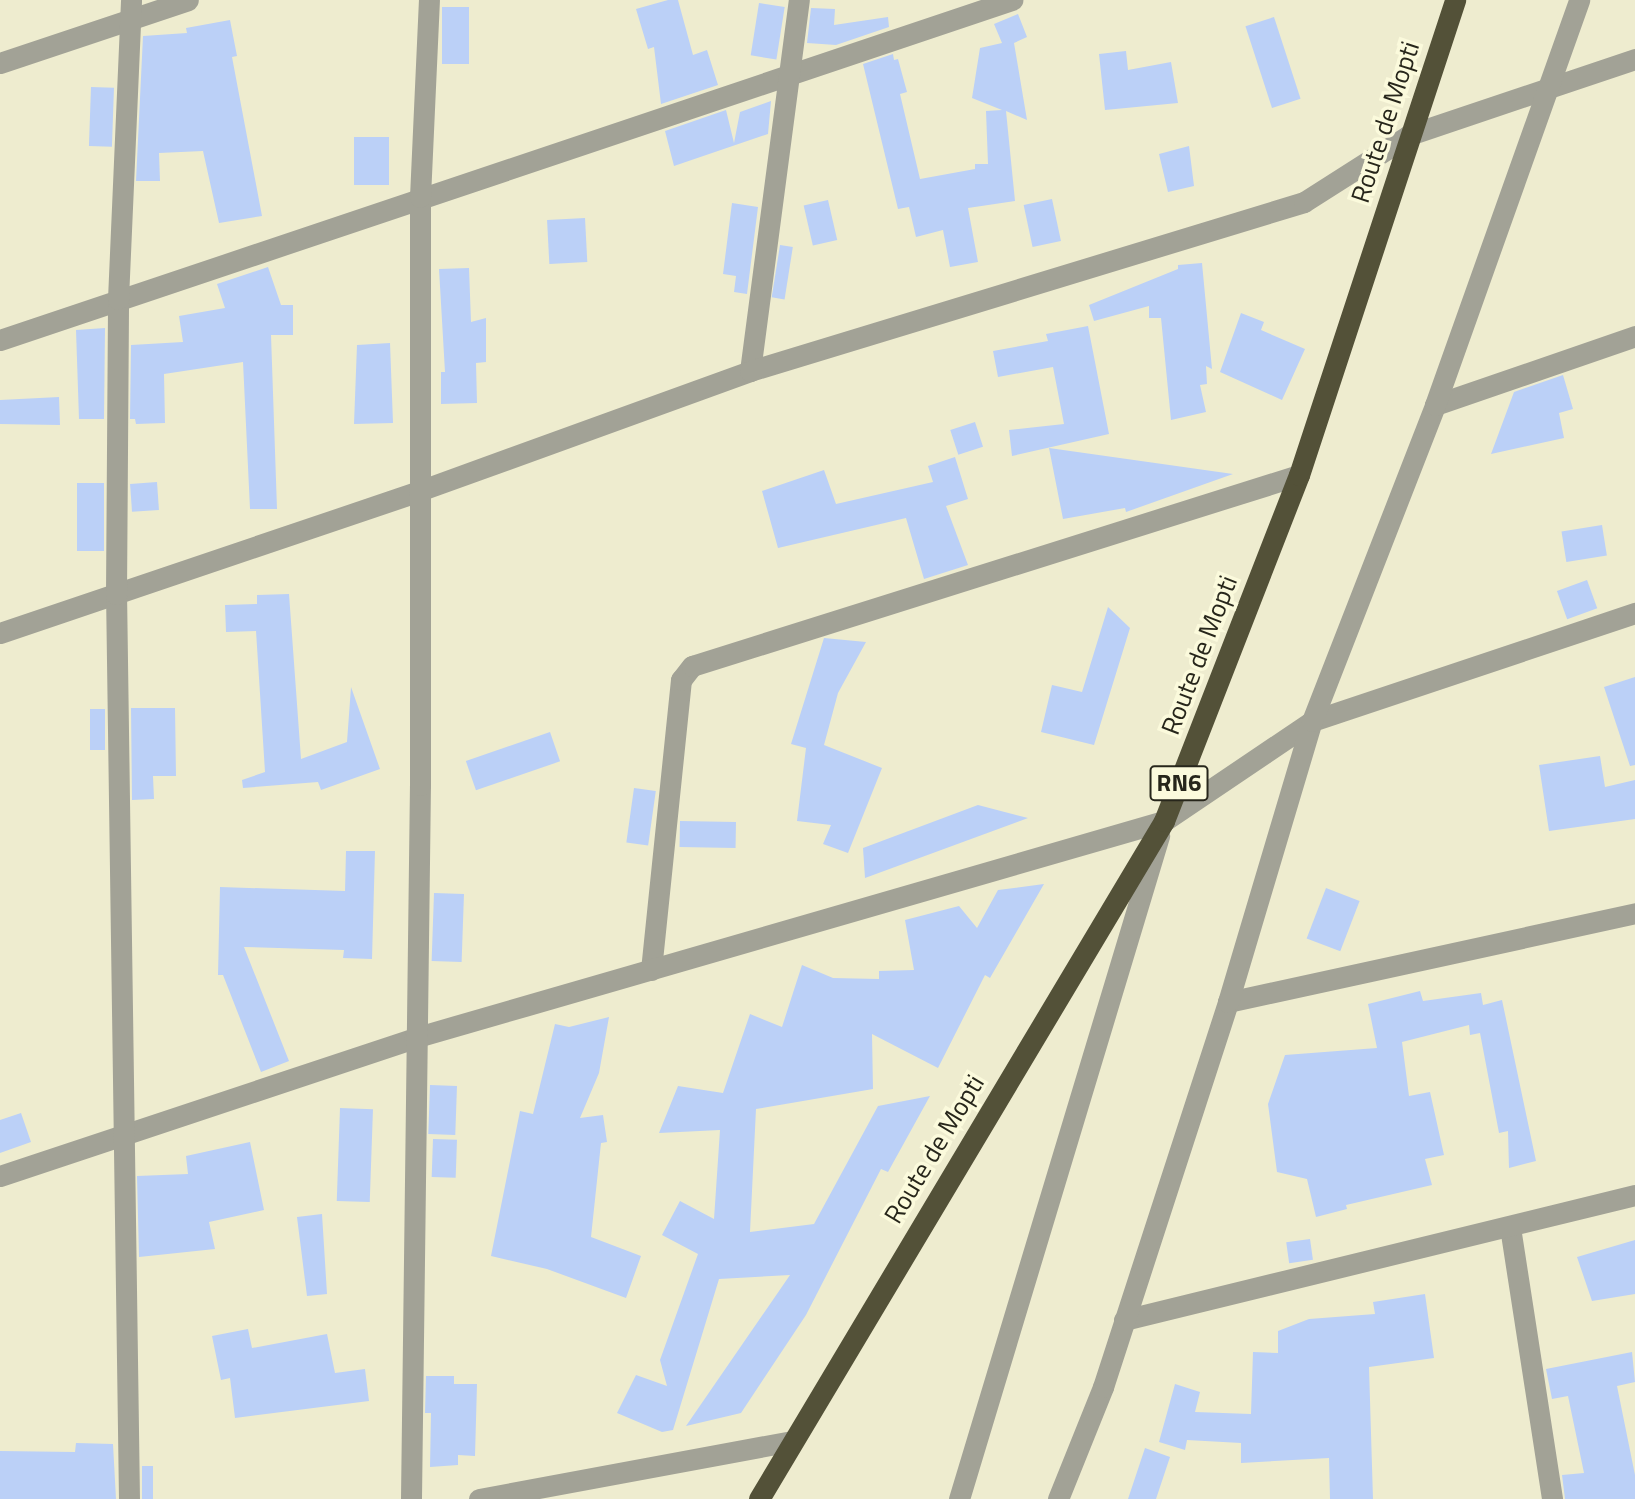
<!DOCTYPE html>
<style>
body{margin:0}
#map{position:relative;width:1635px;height:1499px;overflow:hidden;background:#eeeccf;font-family:"Titillium Web",sans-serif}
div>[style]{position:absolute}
.building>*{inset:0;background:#bbd0f7;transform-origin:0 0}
.minor>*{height:21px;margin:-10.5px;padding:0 10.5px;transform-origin:10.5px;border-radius:10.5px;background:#a2a296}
.highway>*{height:21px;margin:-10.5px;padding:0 10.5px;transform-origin:10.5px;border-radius:10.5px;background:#535138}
span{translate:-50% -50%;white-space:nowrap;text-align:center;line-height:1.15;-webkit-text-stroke:7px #fbfadc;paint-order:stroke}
.shield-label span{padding:2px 5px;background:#fbfadc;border:2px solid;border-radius:5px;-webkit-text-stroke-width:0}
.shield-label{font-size:24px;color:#27261b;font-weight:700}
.street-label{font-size:26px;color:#27261b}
</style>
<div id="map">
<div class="building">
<div style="clip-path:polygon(668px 0,678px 0,693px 55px,707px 50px,718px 85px,661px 104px,654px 47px,648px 49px,636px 9px)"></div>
<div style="left:759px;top:3px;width:26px;height:53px;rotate:9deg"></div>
<div style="left:442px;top:7px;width:27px;height:57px"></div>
<div style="clip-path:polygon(811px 8px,835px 9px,834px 25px,888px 17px,889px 27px,836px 45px,807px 43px)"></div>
<div style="clip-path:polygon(1018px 14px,1027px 37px,1014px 43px,1027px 120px,1006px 111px,1015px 201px,968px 208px,978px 262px,950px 267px,943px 230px,916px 237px,909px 207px,898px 209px,863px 64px,893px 54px,894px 60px,898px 59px,907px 92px,900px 94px,920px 179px,975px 169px,975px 164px,988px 164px,986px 111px,1002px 110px,972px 98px,980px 48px,1002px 43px,994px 24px)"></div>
<div style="left:1274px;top:17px;width:86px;height:30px;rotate:72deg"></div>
<div style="clip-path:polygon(230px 20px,237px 56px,232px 57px,262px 216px,219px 223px,203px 151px,159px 153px,160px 181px,136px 181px,143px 36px,187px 33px,186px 28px)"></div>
<div style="clip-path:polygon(1126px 51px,1128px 70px,1171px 62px,1178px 103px,1105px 110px,1099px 54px)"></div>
<div style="left:91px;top:87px;width:23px;height:59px;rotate:2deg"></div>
<div style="clip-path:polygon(771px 101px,768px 134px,674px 166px,665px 131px,726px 110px,734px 143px,740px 112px)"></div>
<div style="left:354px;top:137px;width:35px;height:48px"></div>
<div style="clip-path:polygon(1189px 146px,1194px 186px,1168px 192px,1159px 154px)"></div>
<div style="left:1052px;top:199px;width:43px;height:29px;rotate:78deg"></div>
<div style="left:828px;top:200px;width:41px;height:25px;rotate:77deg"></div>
<div style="clip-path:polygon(732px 203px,758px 207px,747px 294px,734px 292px,736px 276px,723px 274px)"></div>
<div style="left:585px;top:218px;width:44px;height:38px;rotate:87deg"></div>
<div style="left:780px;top:245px;width:13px;height:53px;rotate:9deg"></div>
<div style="clip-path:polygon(1202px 263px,1212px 369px,1206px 366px,1207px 384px,1200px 385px,1206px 412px,1171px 420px,1161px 318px,1149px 318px,1149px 306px,1094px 321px,1089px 305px,1178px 269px,1178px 265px)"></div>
<div style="clip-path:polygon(268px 267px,281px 305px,293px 305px,293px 335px,271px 335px,277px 509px,250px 509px,243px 362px,164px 374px,165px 423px,136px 424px,135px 419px,130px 419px,131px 345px,183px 342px,179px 316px,225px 308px,217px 284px)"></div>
<div style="clip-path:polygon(469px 268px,471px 322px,486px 318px,486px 362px,476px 363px,477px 403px,441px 404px,441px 372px,445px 372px,439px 269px)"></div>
<div style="clip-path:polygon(1241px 313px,1264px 322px,1261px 330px,1305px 349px,1282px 400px,1220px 372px)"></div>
<div style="clip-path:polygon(1088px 326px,1109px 434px,1012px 456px,1009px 430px,1064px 424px,1053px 367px,998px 377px,993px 351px,1048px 341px,1046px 334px)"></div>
<div style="clip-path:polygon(105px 328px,104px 419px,79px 419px,76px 330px)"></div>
<div style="clip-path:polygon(390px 343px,393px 423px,354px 424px,357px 345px)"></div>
<div style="clip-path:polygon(1563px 375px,1573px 409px,1559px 413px,1564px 438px,1491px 454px,1514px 392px)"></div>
<div style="clip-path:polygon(59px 397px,60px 425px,0 424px,0 400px)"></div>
<div style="left:975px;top:422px;width:26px;height:26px;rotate:72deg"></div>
<div style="clip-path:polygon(1049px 448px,1233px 474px,1126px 512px,1125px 508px,1063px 519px)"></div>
<div style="clip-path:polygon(955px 457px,968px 499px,946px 506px,968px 565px,924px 579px,906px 518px,778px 548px,762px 491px,824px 470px,836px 504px,933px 482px,928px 466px)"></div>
<div style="left:157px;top:482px;width:28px;height:27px;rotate:86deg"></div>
<div style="left:77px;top:483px;width:27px;height:68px"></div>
<div style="left:1602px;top:525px;width:31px;height:41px;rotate:81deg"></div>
<div style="left:1587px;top:580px;width:30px;height:32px;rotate:70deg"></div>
<div style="clip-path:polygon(289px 594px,301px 759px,347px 742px,351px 687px,380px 769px,321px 790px,318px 782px,243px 788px,242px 780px,265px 772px,256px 631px,226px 632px,225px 605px,257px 604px,257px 595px)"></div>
<div style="clip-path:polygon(1108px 607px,1130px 628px,1094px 745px,1041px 732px,1052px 685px,1082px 692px)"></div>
<div style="clip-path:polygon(824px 638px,866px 642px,838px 693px,824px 745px,882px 768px,848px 853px,823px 844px,831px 825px,797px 821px,806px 748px,791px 744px)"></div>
<div style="clip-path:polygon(1635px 677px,1635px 765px,1630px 766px,1604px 687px)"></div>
<div style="clip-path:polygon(131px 708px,175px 708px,176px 776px,153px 776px,154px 799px,132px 800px)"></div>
<div style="left:90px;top:709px;width:15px;height:41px"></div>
<div style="left:550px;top:732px;width:31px;height:89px;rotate:71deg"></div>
<div style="clip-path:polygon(1600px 756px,1605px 787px,1635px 780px,1635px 819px,1549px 831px,1539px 765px)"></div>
<div style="left:634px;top:788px;width:22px;height:55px;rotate:8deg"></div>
<div style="clip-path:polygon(978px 805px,1028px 818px,865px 878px,863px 848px)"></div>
<div style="left:680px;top:821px;width:56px;height:26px;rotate:1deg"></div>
<div style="clip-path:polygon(346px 851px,375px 851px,372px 959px,343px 958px,344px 950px,244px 947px,289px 1061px,261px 1072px,223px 975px,218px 975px,220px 887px,345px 891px)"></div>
<div style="clip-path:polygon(1044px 884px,990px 978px,985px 975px,938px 1068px,872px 1034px,873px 1089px,756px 1109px,750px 1232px,814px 1224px,878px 1106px,930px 1096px,888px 1172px,881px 1169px,806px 1315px,741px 1413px,686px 1426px,790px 1275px,719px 1279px,673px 1430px,662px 1432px,617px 1413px,636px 1375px,667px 1386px,660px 1360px,698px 1254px,662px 1235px,680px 1201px,714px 1219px,720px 1130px,659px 1133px,678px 1086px,723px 1093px,750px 1014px,782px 1027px,802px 965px,833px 978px,879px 979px,879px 971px,914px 970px,905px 920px,959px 906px,977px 928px,998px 890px)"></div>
<div style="left:1326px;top:888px;width:36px;height:54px;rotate:21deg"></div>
<div style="left:434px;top:893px;width:30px;height:68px;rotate:2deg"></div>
<div style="clip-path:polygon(1420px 991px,1423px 1001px,1481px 993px,1483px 1005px,1502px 1000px,1536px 1161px,1509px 1168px,1508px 1131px,1499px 1133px,1480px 1033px,1470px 1035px,1469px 1025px,1402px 1042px,1409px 1096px,1430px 1092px,1444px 1155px,1425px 1159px,1432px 1185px,1346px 1205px,1347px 1209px,1316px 1217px,1307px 1179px,1277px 1172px,1268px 1104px,1285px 1055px,1377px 1048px,1368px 1004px)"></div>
<div style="clip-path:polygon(609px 1017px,599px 1073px,580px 1118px,603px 1115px,607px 1142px,601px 1143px,591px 1237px,641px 1256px,626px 1298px,547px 1269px,491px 1256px,520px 1111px,533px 1114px,555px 1024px,569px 1027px)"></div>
<div style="left:430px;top:1085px;width:27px;height:49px;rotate:2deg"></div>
<div style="left:340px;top:1108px;width:33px;height:93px;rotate:2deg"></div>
<div style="clip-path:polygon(21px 1113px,31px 1142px,0 1153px,0 1120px)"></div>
<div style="left:433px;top:1139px;width:24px;height:38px;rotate:2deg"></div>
<div style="clip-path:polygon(250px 1142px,264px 1210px,209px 1222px,215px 1249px,139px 1257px,137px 1176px,188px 1174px,186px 1156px)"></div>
<div style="clip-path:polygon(322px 1214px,327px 1294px,307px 1296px,297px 1217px)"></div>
<div style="left:1310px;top:1239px;width:21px;height:24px;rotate:82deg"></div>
<div style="clip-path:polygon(1635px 1240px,1635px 1294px,1592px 1301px,1577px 1257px)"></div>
<div style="clip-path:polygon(1425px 1294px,1434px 1358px,1369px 1367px,1373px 1499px,1330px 1499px,1329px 1458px,1241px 1463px,1241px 1443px,1187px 1440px,1185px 1450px,1159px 1442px,1175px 1384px,1200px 1392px,1195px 1412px,1251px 1414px,1253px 1352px,1278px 1353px,1278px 1331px,1309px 1319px,1375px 1314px,1373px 1302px)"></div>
<div style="clip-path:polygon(248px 1329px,252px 1348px,327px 1334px,335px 1373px,365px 1369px,369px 1401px,235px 1418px,230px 1378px,221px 1380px,212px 1336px)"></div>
<div style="clip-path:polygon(1632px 1352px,1635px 1382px,1617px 1386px,1635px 1475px,1635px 1499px,1565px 1499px,1562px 1475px,1584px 1473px,1568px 1396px,1552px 1399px,1546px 1369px)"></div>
<div style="clip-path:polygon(426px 1376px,454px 1376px,454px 1384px,477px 1384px,475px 1456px,458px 1455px,458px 1465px,430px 1467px,431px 1413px,425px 1413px)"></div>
<div style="clip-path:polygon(76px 1443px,113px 1444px,116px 1499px,0 1499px,0 1451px,75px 1452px)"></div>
<div style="clip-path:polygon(1145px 1448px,1170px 1457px,1156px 1499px,1128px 1499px)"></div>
<div style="left:153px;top:1466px;width:33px;height:11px;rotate:90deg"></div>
</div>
<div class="minor">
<div style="left:0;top:63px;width:198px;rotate:-18.5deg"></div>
<div style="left:0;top:340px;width:1068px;rotate:-18.57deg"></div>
<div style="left:750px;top:371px;width:374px;rotate:-82.5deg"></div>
<div style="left:1435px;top:405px;width:212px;rotate:-19deg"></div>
<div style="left:0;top:633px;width:442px;rotate:-18.7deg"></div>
<div style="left:419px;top:491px;width:352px;rotate:-19.9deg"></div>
<div style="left:750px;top:371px;width:579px;rotate:-16.96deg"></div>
<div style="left:1304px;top:202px;width:125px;rotate:-32.5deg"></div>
<div style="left:1409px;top:135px;width:238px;rotate:-18.6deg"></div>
<div style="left:651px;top:970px;width:292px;rotate:-84.1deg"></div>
<div style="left:681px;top:680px;width:18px;rotate:-52deg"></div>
<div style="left:692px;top:666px;width:636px;rotate:-17.47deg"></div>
<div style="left:1228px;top:1002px;width:417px;rotate:-12.3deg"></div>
<div style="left:0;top:1176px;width:436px;rotate:-18.4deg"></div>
<div style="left:414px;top:1038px;width:781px;rotate:-16.14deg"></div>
<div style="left:1164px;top:821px;width:179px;rotate:-34deg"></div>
<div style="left:1312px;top:721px;width:341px;rotate:-18.5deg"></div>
<div style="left:1510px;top:1227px;width:275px;rotate:81.2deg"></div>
<div style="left:1124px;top:1320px;width:526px;rotate:-13.75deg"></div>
<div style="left:129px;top:1499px;width:905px;rotate:-90.82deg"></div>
<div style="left:116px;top:594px;width:295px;rotate:-89.6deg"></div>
<div style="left:118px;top:299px;width:299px;rotate:-87.5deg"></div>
<div style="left:411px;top:1499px;width:714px;rotate:-89.28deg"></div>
<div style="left:420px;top:785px;width:588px;rotate:-90deg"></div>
<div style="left:420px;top:197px;width:197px;rotate:-87.4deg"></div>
<div style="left:479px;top:1499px;width:317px;rotate:-10.5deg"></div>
<div style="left:959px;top:1499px;width:693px;rotate:-73.21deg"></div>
<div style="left:1058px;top:1499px;width:121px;rotate:-68.1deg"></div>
<div style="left:1103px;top:1387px;width:405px;rotate:-72deg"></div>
<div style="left:1228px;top:1002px;width:293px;rotate:-73.4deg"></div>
<div style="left:1312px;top:721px;width:339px;rotate:-68.7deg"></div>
<div style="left:1435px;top:405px;width:430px;rotate:-70.4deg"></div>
</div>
<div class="highway">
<div style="left:759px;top:1499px;width:790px;rotate:-59.15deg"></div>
<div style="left:1164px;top:821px;width:371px;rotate:-68.7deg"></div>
<div style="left:1299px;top:475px;width:500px;rotate:-71.8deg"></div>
</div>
<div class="shield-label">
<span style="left:1179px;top:783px">RN6</span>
</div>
<div class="street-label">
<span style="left:1385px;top:122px;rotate:-72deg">Route de Mopti</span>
<span style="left:1199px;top:655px;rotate:-69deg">Route de Mopti</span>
<span style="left:934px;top:1149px;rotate:-59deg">Route de Mopti</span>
</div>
</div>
